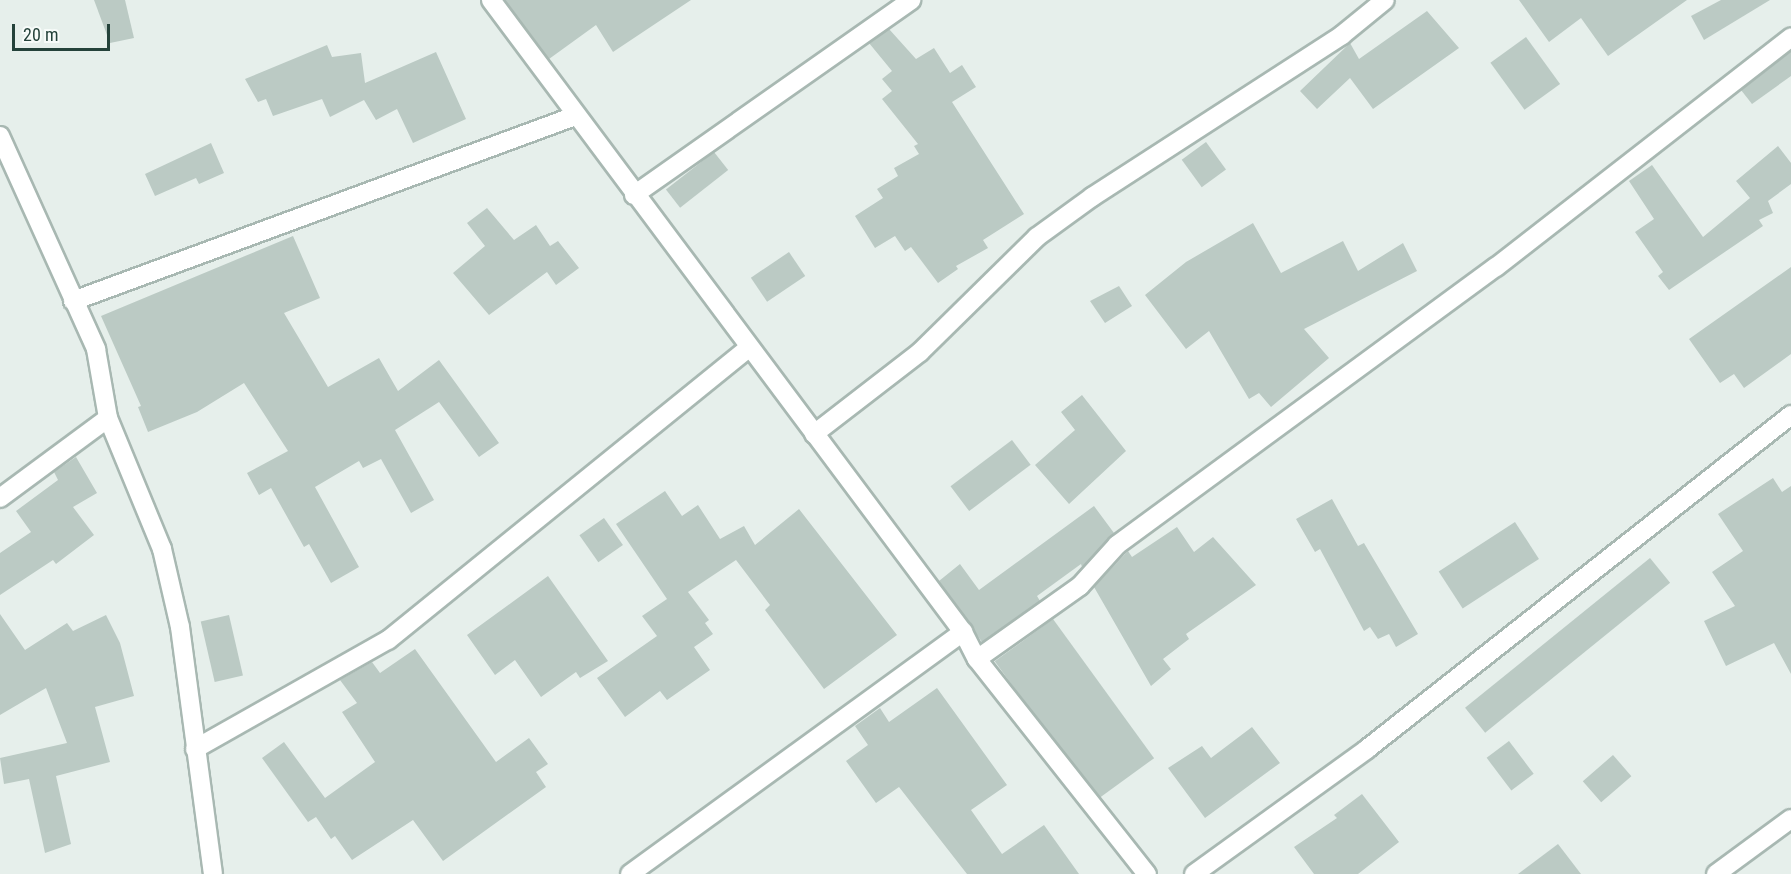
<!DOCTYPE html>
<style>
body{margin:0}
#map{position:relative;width:1791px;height:874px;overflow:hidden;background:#e6efeb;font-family:"Roboto Condensed",sans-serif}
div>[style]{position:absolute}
.building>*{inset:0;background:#bbcac4;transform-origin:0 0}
.roads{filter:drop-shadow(2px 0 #a8b8b2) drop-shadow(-2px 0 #a8b8b2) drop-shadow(0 2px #a8b8b2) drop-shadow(0 -2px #a8b8b2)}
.minor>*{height:18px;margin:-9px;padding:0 9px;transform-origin:9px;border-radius:9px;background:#fff}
span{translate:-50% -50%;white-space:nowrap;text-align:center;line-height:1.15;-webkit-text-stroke:5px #f7fbf9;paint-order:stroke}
.scale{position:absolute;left:12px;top:24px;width:98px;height:27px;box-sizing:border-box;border:3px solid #24423a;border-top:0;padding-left:8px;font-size:18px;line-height:21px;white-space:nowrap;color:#24423a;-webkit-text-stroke:4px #f7fbf9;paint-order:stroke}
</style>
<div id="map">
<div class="building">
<div style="clip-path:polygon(94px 0,125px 0,134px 38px,110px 43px)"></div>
<div style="clip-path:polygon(505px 0,691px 0,613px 52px,596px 25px,549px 59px)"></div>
<div style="clip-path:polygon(1519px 0,1687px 0,1608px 56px,1581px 18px,1549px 42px)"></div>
<div style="clip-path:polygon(1721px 0,1770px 0,1704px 40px,1691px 16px)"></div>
<div style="clip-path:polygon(1427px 11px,1459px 48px,1373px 109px,1350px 78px,1317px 109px,1300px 91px,1350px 43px,1359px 59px)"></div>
<div style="clip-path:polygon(889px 29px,916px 59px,934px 48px,950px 73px,962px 65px,976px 87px,952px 102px,1024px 214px,983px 240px,988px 248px,956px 266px,958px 269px,938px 283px,911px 247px,905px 251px,895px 236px,875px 248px,855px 216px,883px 198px,877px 189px,898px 176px,894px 168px,919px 154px,914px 146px,918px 144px,882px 99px,892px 91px,882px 79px,892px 71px,869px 43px)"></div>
<div style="left:1526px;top:37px;width:58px;height:44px;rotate:54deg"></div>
<div style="clip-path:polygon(327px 45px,332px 57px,361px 53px,365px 83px,436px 52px,466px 119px,413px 143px,397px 109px,376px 120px,364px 100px,330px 117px,322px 99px,273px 116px,266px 99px,258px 102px,245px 79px)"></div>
<div style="clip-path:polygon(1791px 51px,1791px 76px,1752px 104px,1741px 90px)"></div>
<div style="left:1206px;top:142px;width:34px;height:30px;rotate:54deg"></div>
<div style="clip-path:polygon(211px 143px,224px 173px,199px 184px,196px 178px,155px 196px,145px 174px)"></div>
<div style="clip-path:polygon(1778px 146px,1791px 163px,1791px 184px,1768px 201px,1773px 213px,1759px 220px,1763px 226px,1669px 290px,1658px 276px,1663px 272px,1635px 232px,1654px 219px,1629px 181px,1652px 165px,1703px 237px,1750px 198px,1736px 181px)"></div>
<div style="left:714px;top:152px;width:23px;height:61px;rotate:52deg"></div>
<div style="clip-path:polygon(487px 208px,514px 240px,536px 225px,550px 246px,558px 241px,579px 268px,556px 285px,547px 272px,489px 315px,453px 273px,485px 246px,467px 223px)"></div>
<div style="clip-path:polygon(1253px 223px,1281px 273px,1343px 241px,1358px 271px,1403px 243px,1417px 271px,1304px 329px,1329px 358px,1271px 407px,1259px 393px,1249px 399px,1209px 331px,1186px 349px,1145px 295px,1186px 262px)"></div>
<div style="clip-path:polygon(293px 236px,320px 298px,284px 313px,328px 387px,379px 358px,398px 391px,439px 360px,499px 443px,479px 457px,439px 402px,395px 430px,434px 500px,411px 513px,381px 459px,363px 468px,359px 461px,315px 487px,359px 567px,331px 583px,309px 544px,304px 547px,271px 488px,259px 495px,247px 473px,288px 451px,244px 383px,197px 412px,148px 432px,138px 407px,141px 406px,101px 316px)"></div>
<div style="left:789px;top:252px;width:29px;height:46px;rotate:56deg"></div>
<div style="clip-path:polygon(1791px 267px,1791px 354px,1744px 388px,1734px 374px,1720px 383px,1689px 339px)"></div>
<div style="clip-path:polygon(1119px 286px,1132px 306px,1105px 323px,1090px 301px)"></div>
<div style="clip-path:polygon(1082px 395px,1126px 451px,1069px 504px,1035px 465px,1075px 430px,1061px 412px)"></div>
<div style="left:1012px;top:440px;width:31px;height:77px;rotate:53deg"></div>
<div style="clip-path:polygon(76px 457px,97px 493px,73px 507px,94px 535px,56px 564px,53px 560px,0 595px,0 553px,31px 532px,16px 511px,58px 480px,54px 472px)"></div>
<div style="clip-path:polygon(1773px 478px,1782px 492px,1791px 486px,1791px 674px,1774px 643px,1726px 666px,1704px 621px,1735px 606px,1712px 572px,1743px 551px,1718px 514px)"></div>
<div style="clip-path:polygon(665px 491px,682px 516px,698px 505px,720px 539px,744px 526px,755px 545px,799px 509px,897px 635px,824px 689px,765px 610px,770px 605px,736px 560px,688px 592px,709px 620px,705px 623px,713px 634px,694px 647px,710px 670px,667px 700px,660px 691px,625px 717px,597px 678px,657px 636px,642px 616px,667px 599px,616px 524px)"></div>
<div style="clip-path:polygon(1332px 499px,1358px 546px,1364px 543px,1418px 634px,1396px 647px,1389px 634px,1378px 639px,1370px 627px,1364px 631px,1320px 549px,1315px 552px,1296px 519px)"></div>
<div style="clip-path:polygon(1094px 506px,1114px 533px,1082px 567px,1081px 564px,1037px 596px,1040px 601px,982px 642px,939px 581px,960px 564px,979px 590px)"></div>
<div style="left:604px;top:518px;width:33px;height:30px;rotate:55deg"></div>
<div style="left:1515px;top:522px;width:44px;height:91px;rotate:57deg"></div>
<div style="clip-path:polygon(1177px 527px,1194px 552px,1213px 537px,1256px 585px,1186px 634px,1189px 639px,1163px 659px,1171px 669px,1151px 686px,1094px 587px,1128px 551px,1132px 557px)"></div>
<div style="left:1650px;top:558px;width:32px;height:238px;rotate:51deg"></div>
<div style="clip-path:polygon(548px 576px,608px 661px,580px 678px,576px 672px,541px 697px,515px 660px,495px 675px,467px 635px)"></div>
<div style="clip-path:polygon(0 614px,25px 650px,67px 623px,73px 631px,106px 615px,120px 643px,134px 696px,95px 707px,110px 762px,56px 776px,71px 844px,45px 853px,29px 779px,4px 784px,0 758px,67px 743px,46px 688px,0 715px)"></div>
<div style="left:229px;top:615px;width:62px;height:29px;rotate:77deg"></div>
<div style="left:1053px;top:619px;width:172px;height:72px;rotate:54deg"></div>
<div style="clip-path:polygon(415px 649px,496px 762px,529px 738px,548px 764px,536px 772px,546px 787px,443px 861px,413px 820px,352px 860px,335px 836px,331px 839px,316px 817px,308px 822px,262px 758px,284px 742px,325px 798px,375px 762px,342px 712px,357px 703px,340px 680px,372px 662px,380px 673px)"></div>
<div style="clip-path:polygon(937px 688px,1007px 785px,971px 810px,1002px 854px,1044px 825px,1079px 874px,967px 874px,899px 787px,876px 803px,846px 761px,868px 745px,855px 726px,880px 708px,889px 722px)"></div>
<div style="clip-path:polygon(1252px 727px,1280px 763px,1205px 818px,1168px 768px,1202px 746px,1211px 758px)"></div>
<div style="left:1509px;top:741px;width:41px;height:28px;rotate:53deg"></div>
<div style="left:1613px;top:755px;width:28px;height:40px;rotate:49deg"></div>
<div style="clip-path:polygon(1362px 794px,1399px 842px,1358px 874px,1314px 874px,1294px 847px,1337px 818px,1334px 815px)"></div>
<div style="clip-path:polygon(1558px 844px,1581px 874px,1518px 874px)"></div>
</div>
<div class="roads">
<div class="minor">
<div style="left:491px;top:0;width:789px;rotate:53.25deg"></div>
<div style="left:963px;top:632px;width:30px;rotate:63deg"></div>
<div style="left:977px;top:659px;width:274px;rotate:51.7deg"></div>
<div style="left:0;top:136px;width:234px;rotate:65.7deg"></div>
<div style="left:96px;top:349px;width:70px;rotate:80.1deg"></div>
<div style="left:108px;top:418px;width:142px;rotate:67.6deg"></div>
<div style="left:162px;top:549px;width:80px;rotate:77deg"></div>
<div style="left:180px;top:627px;width:249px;rotate:82.4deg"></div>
<div style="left:634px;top:195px;width:339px;rotate:-35.1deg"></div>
<div style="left:73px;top:301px;width:535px;rotate:-20.23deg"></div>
<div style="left:814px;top:434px;width:134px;rotate:-37.7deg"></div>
<div style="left:920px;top:352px;width:164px;rotate:-44.5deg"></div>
<div style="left:1037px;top:237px;width:68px;rotate:-36deg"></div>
<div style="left:1092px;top:197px;width:298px;rotate:-32.9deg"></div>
<div style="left:1342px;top:35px;width:55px;rotate:-39.1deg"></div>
<div style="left:0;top:498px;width:134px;rotate:-36.5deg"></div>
<div style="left:977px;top:659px;width:126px;rotate:-35.3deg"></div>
<div style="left:1080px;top:586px;width:55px;rotate:-47.9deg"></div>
<div style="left:1117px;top:545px;width:470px;rotate:-36.3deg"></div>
<div style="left:1496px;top:267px;width:374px;rotate:-37.9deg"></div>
<div style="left:195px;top:749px;width:222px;rotate:-29.5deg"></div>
<div style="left:388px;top:640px;width:464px;rotate:-39deg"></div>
<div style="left:630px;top:874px;width:412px;rotate:-36deg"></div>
<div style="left:1194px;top:874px;width:213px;rotate:-35.8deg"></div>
<div style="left:1367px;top:749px;width:540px;rotate:-38.23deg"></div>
<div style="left:1716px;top:874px;width:93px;rotate:-36.3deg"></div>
</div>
</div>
<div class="scale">20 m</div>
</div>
